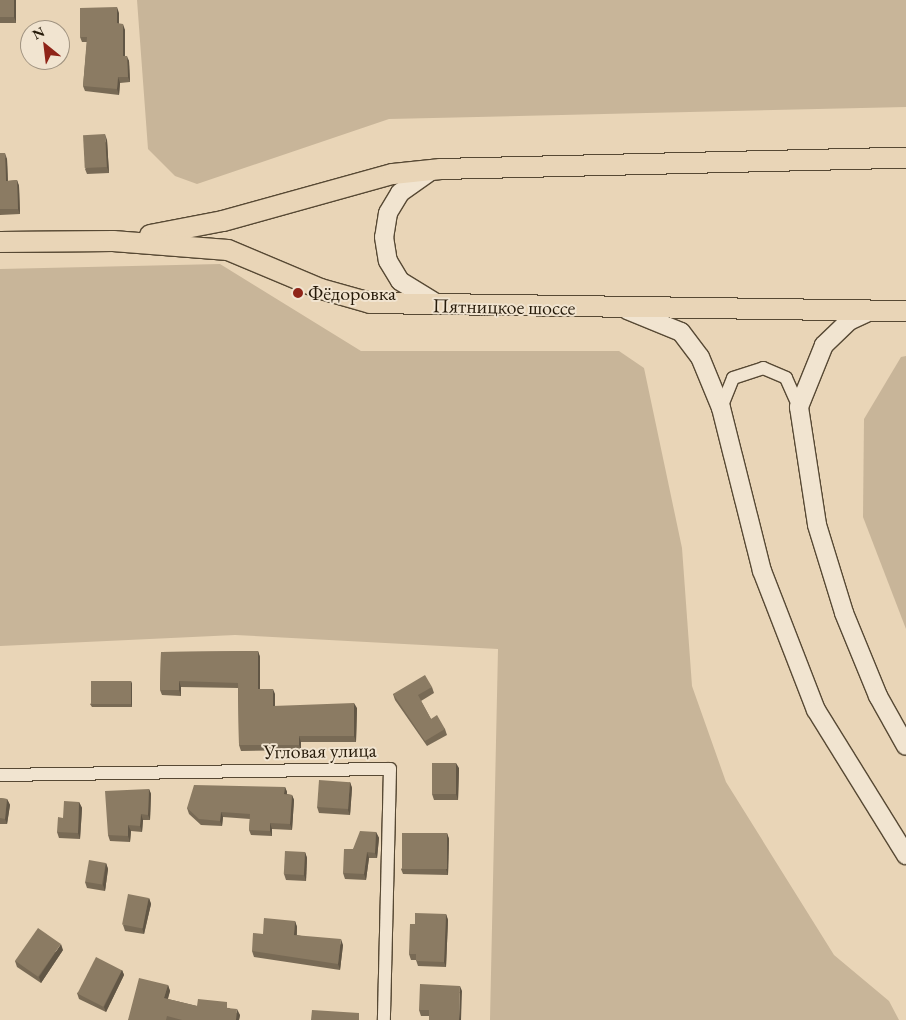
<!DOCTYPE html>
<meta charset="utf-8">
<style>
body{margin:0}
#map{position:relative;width:906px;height:1020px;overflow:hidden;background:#e9d5b7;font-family:"EB Garamond",serif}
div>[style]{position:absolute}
.green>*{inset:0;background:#c8b599}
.roads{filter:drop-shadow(1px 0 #574934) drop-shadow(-1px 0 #574934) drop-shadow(0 1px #574934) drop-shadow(0 -1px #574934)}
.street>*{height:12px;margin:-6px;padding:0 6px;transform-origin:6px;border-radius:6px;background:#f1e4d0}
.secondary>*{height:18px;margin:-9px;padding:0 9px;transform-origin:9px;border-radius:9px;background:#f1e4d0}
.primary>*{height:20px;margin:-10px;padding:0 10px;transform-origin:10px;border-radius:10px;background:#e9d5b7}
.wall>*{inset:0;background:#786a55;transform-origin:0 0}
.shaded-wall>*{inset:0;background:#615645}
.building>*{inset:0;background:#8b7b63;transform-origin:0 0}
.dots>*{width:14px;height:14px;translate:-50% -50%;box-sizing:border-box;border:2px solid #f1e4d0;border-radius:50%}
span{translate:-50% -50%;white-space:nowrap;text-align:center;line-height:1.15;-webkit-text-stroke:4px #f1e4d0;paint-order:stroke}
.poi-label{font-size:20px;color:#261a09}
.left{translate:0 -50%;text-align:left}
.street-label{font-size:20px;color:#261a09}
.north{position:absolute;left:20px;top:20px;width:50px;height:50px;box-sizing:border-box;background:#f1e4d0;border:1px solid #a09380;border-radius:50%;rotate:331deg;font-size:14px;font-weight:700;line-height:20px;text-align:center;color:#261a09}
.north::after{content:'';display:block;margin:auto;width:18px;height:22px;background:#8f2418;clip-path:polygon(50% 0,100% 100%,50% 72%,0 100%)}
</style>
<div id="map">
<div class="green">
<div style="clip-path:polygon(137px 0,906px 0,906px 107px,389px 119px,197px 184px,175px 176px,148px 149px)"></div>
<div style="clip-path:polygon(220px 264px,361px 351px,619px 351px,644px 368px,682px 548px,692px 686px,726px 782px,834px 955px,889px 1001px,899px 1020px,490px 1020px,498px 649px,235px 635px,0 646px,0 269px)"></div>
<div style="clip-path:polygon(906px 356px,906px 629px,863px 517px,864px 419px,901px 357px)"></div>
</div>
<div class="roads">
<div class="street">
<div style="left:721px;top:408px;width:32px;rotate:-68deg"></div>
<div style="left:733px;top:378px;width:32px;rotate:-18deg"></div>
<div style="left:763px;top:368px;width:25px;rotate:23deg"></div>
<div style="left:786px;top:378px;width:32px;rotate:66deg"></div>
<div style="left:0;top:775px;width:390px;rotate:-0.9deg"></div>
<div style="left:390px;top:769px;width:251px;rotate:91.4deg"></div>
</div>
<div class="secondary">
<div style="left:431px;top:171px;width:38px;rotate:145deg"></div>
<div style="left:400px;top:193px;width:23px;rotate:121deg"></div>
<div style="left:388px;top:213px;width:24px;rotate:99deg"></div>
<div style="left:384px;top:237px;width:24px;rotate:81deg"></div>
<div style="left:388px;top:261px;width:23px;rotate:59deg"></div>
<div style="left:400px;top:281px;width:42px;rotate:31.4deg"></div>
<div style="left:627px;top:310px;width:58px;rotate:22.2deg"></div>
<div style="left:681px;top:332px;width:31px;rotate:53deg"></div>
<div style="left:700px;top:357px;width:55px;rotate:67.6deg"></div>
<div style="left:721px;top:408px;width:168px;rotate:75.9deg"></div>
<div style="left:762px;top:571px;width:149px;rotate:68.8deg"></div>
<div style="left:816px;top:710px;width:171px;rotate:58.2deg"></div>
<div style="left:866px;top:313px;width:19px;rotate:155deg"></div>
<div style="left:849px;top:321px;width:35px;rotate:136deg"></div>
<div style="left:824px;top:345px;width:67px;rotate:112deg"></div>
<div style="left:799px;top:407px;width:119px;rotate:81.3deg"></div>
<div style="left:817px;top:525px;width:92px;rotate:72.9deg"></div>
<div style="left:844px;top:613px;width:90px;rotate:67.7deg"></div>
<div style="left:878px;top:696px;width:57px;rotate:60.8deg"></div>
</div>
<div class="primary">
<div style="left:150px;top:235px;width:74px;rotate:-10.9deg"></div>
<div style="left:223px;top:221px;width:176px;rotate:-15.5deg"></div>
<div style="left:393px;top:174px;width:48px;rotate:-5.9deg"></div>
<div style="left:441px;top:169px;width:465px;rotate:-1.4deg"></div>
<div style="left:0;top:242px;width:113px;rotate:-0.5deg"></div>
<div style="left:113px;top:241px;width:115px;rotate:4.5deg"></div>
<div style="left:228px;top:250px;width:101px;rotate:22.8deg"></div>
<div style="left:321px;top:289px;width:51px;rotate:15.9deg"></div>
<div style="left:370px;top:303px;width:536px;rotate:0.86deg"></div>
</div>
</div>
<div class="wall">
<div style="left:0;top:0;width:16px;height:23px"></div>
<div style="clip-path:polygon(119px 13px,119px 24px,125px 30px,125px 56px,129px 61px,130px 82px,120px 83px,119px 95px,85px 91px,83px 86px,87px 42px,82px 42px,80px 37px)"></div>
<div style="clip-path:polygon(107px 140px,109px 173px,87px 174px,85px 169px)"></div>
<div style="clip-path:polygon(0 153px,7px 159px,8px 181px,17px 180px,19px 186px,20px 214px,0 215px)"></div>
<div style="clip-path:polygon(258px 651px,260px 657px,260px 689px,275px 694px,275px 706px,357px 708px,356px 742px,301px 742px,301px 750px,241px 751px,239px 745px,238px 688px,181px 687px,181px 696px,162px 695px,160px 690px,161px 652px)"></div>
<div style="clip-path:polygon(131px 681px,132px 684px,132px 707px,92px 707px,90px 704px)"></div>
<div style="clip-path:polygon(432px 687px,434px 693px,421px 701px,431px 719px,445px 729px,447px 735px,427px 746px,395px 700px,393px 694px)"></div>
<div style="clip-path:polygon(459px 768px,458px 800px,434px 800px,432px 794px)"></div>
<div style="clip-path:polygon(350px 782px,352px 788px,350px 815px,319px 813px,317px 807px)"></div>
<div style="clip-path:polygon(285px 787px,287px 792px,287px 794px,292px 795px,294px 800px,292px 830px,272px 829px,272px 836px,251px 835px,249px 830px,250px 819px,223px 817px,222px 826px,201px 825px,189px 814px,187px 808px)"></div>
<div style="clip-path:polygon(149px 789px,151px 794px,150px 820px,143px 820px,142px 832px,131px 831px,130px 842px,110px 841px,108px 835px)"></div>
<div style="clip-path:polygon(0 798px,7px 799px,10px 805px,7px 824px,0 824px)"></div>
<div style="clip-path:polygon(79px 802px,82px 808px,80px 839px,59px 838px,57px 832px)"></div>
<div style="clip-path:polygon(376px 832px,379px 838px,377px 858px,369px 858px,366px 880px,345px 879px,343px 873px,353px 849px)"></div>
<div style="clip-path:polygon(447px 833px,449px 839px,448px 875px,403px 874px,401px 869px)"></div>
<div style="clip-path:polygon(305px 852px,307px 858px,306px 881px,286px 880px,284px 874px)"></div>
<div style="clip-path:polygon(106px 863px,108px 869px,105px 891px,87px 888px,85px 882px)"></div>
<div style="clip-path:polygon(149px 898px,151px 904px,144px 934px,125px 931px,123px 925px)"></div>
<div style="clip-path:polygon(446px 914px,448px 920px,446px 967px,418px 966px,416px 960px,411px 960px,409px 954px,415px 924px)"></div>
<div style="clip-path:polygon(295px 921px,297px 927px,297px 935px,343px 945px,340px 970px,254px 957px,252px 951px,263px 934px)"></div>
<div style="clip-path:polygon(63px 950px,41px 983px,17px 967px,15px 961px)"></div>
<div style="clip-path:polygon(122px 970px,124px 975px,106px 1012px,79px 999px,77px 993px)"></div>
<div style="clip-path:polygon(168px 985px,170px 991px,168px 999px,197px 1006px,229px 1008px,240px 1015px,239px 1020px,128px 1020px)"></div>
<div style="clip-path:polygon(462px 991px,429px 1016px,421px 1016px,419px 1010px)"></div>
</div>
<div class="shaded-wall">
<div style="clip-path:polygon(14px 0,16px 0,16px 22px,14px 17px)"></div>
<div style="clip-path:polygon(117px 7px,119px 13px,119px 29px,117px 23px)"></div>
<div style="clip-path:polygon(123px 24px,125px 30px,125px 62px,123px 56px)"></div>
<div style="clip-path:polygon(127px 56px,129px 61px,130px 82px,128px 77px)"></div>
<div style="clip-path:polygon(118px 77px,120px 83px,119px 95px,117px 89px)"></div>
<div style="clip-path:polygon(105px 134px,107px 140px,109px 173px,107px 167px)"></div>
<div style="clip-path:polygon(5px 153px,7px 159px,8px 187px,6px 181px)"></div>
<div style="clip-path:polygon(17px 180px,19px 186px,20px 214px,18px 209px)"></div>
<div style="clip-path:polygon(258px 651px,260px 657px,260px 694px,258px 689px)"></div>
<div style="clip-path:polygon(131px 681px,132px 684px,132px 707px,131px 704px)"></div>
<div style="clip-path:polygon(179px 681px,181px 687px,181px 696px,179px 690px)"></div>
<div style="clip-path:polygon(273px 689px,275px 694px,275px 712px,273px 706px)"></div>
<div style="clip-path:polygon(354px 703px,357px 708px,356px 742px,354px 736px)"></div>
<div style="clip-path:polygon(299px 736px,301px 742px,301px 750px,299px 745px)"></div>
<div style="clip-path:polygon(456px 763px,459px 768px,458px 800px,456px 794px)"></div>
<div style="clip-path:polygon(350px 782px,352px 788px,350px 815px,348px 810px)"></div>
<div style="clip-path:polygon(285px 787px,287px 792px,286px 800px,284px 794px)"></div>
<div style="clip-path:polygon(149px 789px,151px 794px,150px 820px,148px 815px)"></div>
<div style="clip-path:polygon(292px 795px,294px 800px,292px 830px,290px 824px)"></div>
<div style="clip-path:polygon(7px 799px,10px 805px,7px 824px,5px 819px)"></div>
<div style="clip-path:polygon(79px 802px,82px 808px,80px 839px,78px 833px)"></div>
<div style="clip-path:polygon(221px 812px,223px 817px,222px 826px,220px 821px)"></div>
<div style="clip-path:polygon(141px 814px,143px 820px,142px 832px,140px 826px)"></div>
<div style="clip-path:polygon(270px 823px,272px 829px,272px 836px,270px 831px)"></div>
<div style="clip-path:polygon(128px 825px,131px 831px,130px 842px,128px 836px)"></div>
<div style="clip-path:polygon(376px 832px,379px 838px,377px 858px,375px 853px)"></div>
<div style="clip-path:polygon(447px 833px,449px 839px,448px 875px,446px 869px)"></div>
<div style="clip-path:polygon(305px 852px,307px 858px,306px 881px,304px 875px)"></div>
<div style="clip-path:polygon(367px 852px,369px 858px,366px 880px,364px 874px)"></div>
<div style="clip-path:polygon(106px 863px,108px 869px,105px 891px,103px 885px)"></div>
<div style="clip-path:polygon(149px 898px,151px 904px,144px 934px,142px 928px)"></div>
<div style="clip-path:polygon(446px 914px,448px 920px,446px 967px,444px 962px)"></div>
<div style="clip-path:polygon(295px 921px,297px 927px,296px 940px,294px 935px)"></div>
<div style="clip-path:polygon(341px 939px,343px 945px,340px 970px,338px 964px)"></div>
<div style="clip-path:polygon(61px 944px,63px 950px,41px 983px,39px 977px)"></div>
<div style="clip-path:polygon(122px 970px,124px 975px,106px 1012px,104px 1007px)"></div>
<div style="clip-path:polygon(168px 985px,170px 991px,166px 1004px,164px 998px)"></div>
<div style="clip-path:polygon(460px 986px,462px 991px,461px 1020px,459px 1020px)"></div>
<div style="clip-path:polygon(237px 1009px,240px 1015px,239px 1020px,236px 1020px)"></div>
</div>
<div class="building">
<div style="left:0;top:0;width:14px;height:17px"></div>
<div style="clip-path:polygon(117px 7px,117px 23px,123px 24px,123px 56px,127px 56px,128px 77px,118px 77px,117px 89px,83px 86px,87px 37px,80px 37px,80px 8px)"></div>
<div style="left:105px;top:134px;width:33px;height:22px;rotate:87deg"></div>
<div style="clip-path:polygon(0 153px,5px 153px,6px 181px,17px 180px,18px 209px,0 209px)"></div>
<div style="clip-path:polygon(258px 651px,258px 689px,273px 689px,273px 706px,354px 703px,354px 736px,299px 736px,299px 745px,239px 745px,238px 683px,179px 681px,179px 690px,160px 690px,161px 652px)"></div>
<div style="clip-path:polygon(425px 675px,432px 687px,418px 695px,431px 719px,437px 715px,445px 729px,425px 741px,393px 694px)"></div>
<div style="left:91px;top:681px;width:40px;height:23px"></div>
<div style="left:432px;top:763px;width:24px;height:31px"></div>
<div style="left:319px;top:780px;width:31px;height:27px;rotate:4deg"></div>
<div style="clip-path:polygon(194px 785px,285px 787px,284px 794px,292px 795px,290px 824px,270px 823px,270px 831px,249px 830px,250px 814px,221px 812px,220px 821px,199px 819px,187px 808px)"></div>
<div style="clip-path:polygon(149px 789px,148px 815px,141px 814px,140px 826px,128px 825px,128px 836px,108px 835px,105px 791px)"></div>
<div style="clip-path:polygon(0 798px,7px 799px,5px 819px,0 818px)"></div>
<div style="clip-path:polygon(64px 801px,79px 802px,78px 833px,57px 832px,58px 817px,63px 818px)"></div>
<div style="clip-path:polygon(360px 831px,376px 832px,375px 853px,367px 852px,364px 874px,343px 873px,344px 849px,353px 849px)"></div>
<div style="left:402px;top:833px;width:45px;height:36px"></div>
<div style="left:285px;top:851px;width:20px;height:23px;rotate:3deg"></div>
<div style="left:89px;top:860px;width:17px;height:22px;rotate:10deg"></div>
<div style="left:128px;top:894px;width:21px;height:31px;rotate:11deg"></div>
<div style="clip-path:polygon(415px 913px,446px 914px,444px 962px,416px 961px,416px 954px,409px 954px,410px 924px,415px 924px)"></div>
<div style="clip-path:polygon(264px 918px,295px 921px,294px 935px,341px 939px,338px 964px,252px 951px,253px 933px,263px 934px)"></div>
<div style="left:38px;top:928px;width:28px;height:40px;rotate:35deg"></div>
<div style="left:96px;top:957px;width:29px;height:41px;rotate:27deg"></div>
<div style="clip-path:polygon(139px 978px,168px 985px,164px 998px,197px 1006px,198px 999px,227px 1002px,227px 1008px,237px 1009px,236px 1020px,182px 1020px,167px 1016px,166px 1020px,128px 1020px)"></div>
<div style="clip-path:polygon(420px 984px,460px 986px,459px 1020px,429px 1020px,429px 1010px,419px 1010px)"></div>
<div style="clip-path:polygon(312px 1010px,359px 1013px,359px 1020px,311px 1020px)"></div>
</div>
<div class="dots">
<div style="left:298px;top:293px;background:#8f2418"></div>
</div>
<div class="poi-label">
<span class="left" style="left:308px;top:293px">Фёдоровка</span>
</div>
<div class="street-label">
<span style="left:504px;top:307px;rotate:1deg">Пятницкое шоссе</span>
<span style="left:320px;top:751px;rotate:-1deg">Угловая улица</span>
</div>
<div class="north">N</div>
</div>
